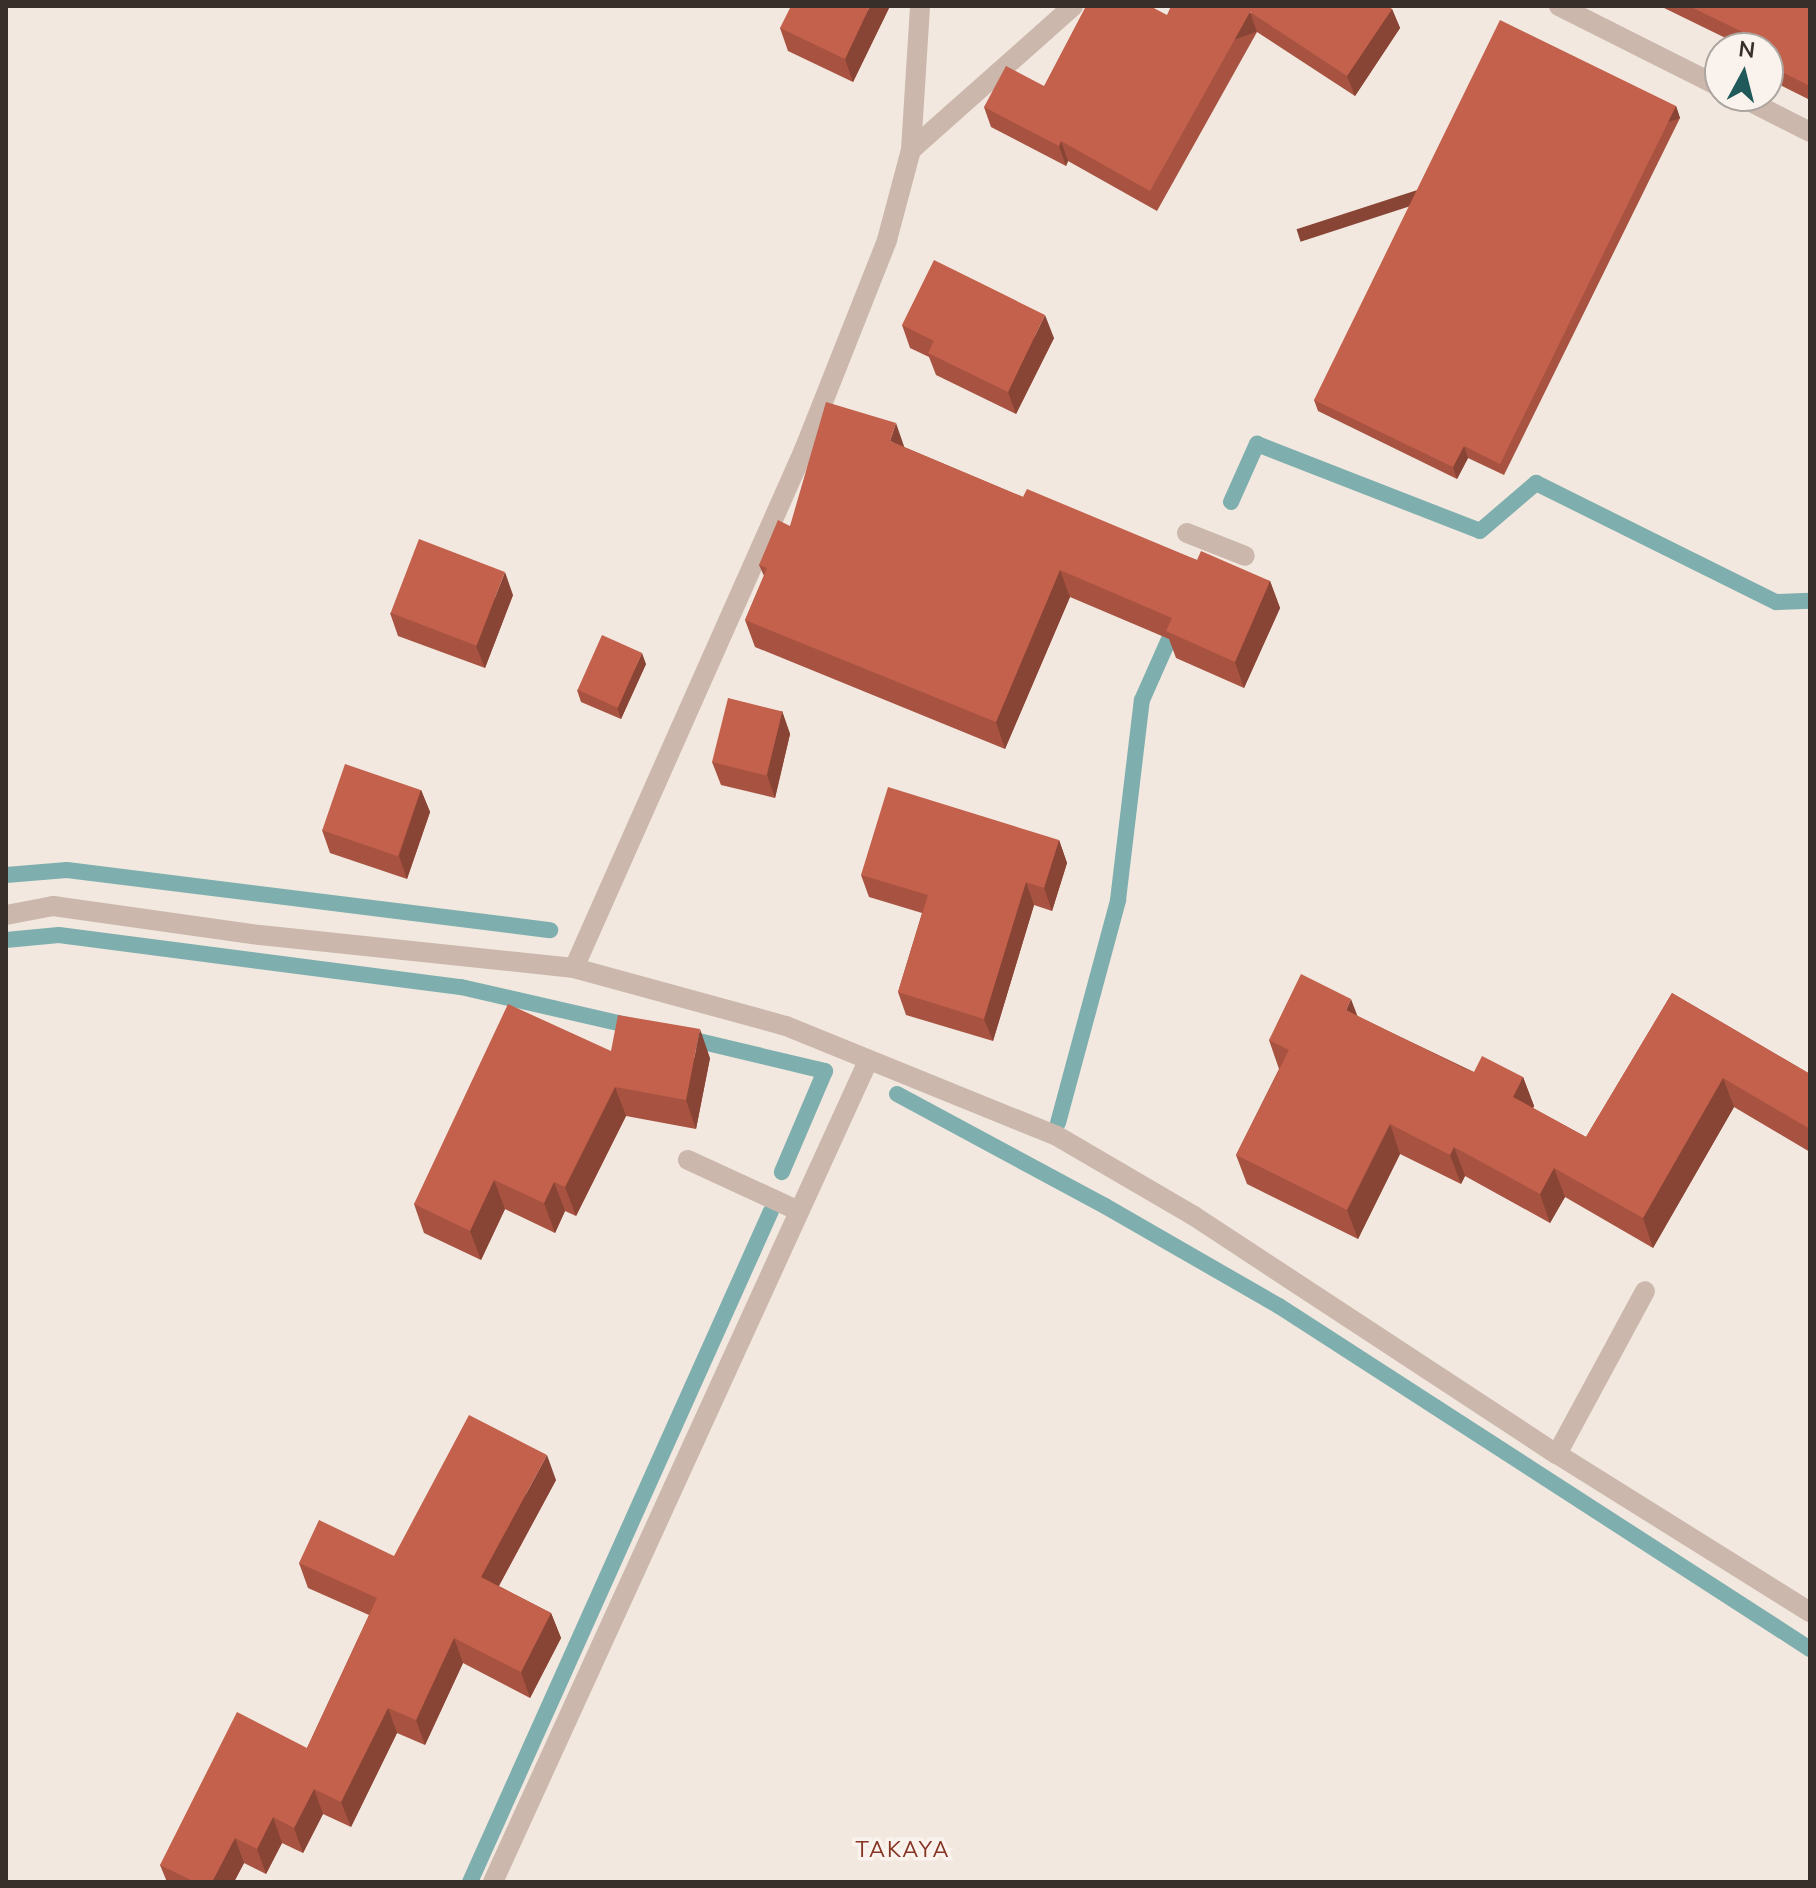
<!DOCTYPE html>
<style>
body{margin:0}
#map{position:relative;width:1816px;height:1888px;overflow:hidden;background:#f2e8df;font-family:"Nunito Sans",sans-serif}
div>[style]{position:absolute}
.stream>*{height:16px;margin:-8px;padding:0 8px;transform-origin:8px;border-radius:8px;background:#7eafae}
.minor>*{height:20px;margin:-10px;padding:0 10px;transform-origin:10px;border-radius:10px;background:#cbb7ab}
.wall>*{inset:0;background:#a85341}
.shaded-wall>*{inset:0;background:#884435;transform-origin:0 0}
.building>*{inset:0;background:#c3614c;transform-origin:0 0}
span{translate:-50% -50%;white-space:nowrap;text-align:center;line-height:1.15;-webkit-text-stroke:7px #faf2ec;paint-order:stroke}
.neighbourhood-label{font-size:22px;color:#863525;letter-spacing:2px}
.frame{position:absolute;inset:0;border:8px solid #382e2a;pointer-events:none}
.north{position:absolute;left:1704px;top:32px;width:80px;height:80px;box-sizing:border-box;background:#faf2ec;border:2px solid #aca49e;border-radius:50%;rotate:7deg;font-size:22px;font-weight:700;line-height:32px;text-align:center;color:#382e2a}
.north::after{content:'';display:block;margin:auto;width:28px;height:36px;background:#205959;clip-path:polygon(50% 0,100% 100%,50% 72%,0 100%)}
</style>
<div id="map">
<div class="stream">
<div style="left:1231px;top:502px;width:64px;rotate:-65.9deg"></div>
<div style="left:1257px;top:444px;width:239px;rotate:21.3deg"></div>
<div style="left:1480px;top:531px;width:74px;rotate:-40.6deg"></div>
<div style="left:1536px;top:483px;width:268px;rotate:26.4deg"></div>
<div style="left:1776px;top:602px;width:34px;rotate:-2deg"></div>
<div style="left:6px;top:875px;width:61px;rotate:-4.7deg"></div>
<div style="left:67px;top:870px;width:487px;rotate:7.1deg"></div>
<div style="left:6px;top:940px;width:53px;rotate:-5.4deg"></div>
<div style="left:59px;top:935px;width:405px;rotate:7.4deg"></div>
<div style="left:461px;top:987px;width:180px;rotate:12.9deg"></div>
<div style="left:686px;top:1038px;width:143px;rotate:13.4deg"></div>
<div style="left:825px;top:1071px;width:110px;rotate:113.1deg"></div>
<div style="left:897px;top:1094px;width:236px;rotate:28.3deg"></div>
<div style="left:1105px;top:1206px;width:201px;rotate:29.9deg"></div>
<div style="left:1279px;top:1306px;width:632px;rotate:32.86deg"></div>
<div style="left:1058px;top:1123px;width:231px;rotate:-74.9deg"></div>
<div style="left:1118px;top:900px;width:201px;rotate:-83.2deg"></div>
<div style="left:1142px;top:700px;width:86px;rotate:-66.1deg"></div>
<div style="left:470px;top:1882px;width:735px;rotate:-65.84deg"></div>
</div>
<div class="minor">
<div style="left:1559px;top:6px;width:180px;rotate:26.7deg"></div>
<div style="left:1739px;top:96px;width:80px;rotate:26.9deg"></div>
<div style="left:911px;top:150px;width:217px;rotate:-41.6deg"></div>
<div style="left:1187px;top:533px;width:62px;rotate:21.6deg"></div>
<div style="left:6px;top:915px;width:48px;rotate:-10.8deg"></div>
<div style="left:53px;top:906px;width:209px;rotate:8deg"></div>
<div style="left:260px;top:935px;width:316px;rotate:6deg"></div>
<div style="left:574px;top:968px;width:220px;rotate:15.3deg"></div>
<div style="left:786px;top:1026px;width:292px;rotate:22.1deg"></div>
<div style="left:1057px;top:1136px;width:159px;rotate:30.3deg"></div>
<div style="left:1194px;top:1216px;width:434px;rotate:33.3deg"></div>
<div style="left:1557px;top:1454px;width:298px;rotate:32deg"></div>
<div style="left:574px;top:968px;width:567px;rotate:-66.06deg"></div>
<div style="left:804px;top:450px;width:226px;rotate:-68.4deg"></div>
<div style="left:887px;top:240px;width:93px;rotate:-75.1deg"></div>
<div style="left:911px;top:150px;width:144px;rotate:-86.4deg"></div>
<div style="left:688px;top:1160px;width:122px;rotate:24.7deg"></div>
<div style="left:1557px;top:1454px;width:185px;rotate:-61.6deg"></div>
<div style="left:493px;top:1882px;width:903px;rotate:-65.45deg"></div>
</div>
<div class="wall">
<div style="clip-path:polygon(890px 6px,853px 82px,788px 51px,780px 28px)"></div>
<div style="clip-path:polygon(1660px 6px,1810px 6px,1810px 100px,1768px 79px,1768px 48px,1746px 48px)"></div>
<div style="clip-path:polygon(1392px 9px,1400px 28px,1355px 96px,1257px 32px,1157px 211px,1068px 161px,1066px 166px,991px 127px,984px 107px,1044px 86px,1167px 15px)"></div>
<div style="clip-path:polygon(1676px 106px,1680px 118px,1504px 475px,1468px 458px,1457px 479px,1318px 411px,1314px 400px)"></div>
<div style="clip-path:polygon(902px 325px,1054px 338px,1016px 414px,936px 375px,929px 357px,910px 348px)"></div>
<div style="clip-path:polygon(904px 447px,1023px 497px,1197px 560px,1270px 581px,1280px 608px,1244px 688px,1176px 658px,1169px 639px,1070px 597px,1005px 749px,755px 647px,745px 620px,764px 576px,759px 565px,790px 526px)"></div>
<div style="clip-path:polygon(513px 595px,485px 668px,398px 636px,390px 613px)"></div>
<div style="clip-path:polygon(646px 664px,621px 719px,581px 702px,577px 690px)"></div>
<div style="clip-path:polygon(782px 711px,790px 734px,775px 798px,721px 785px,712px 762px)"></div>
<div style="clip-path:polygon(421px 790px,430px 812px,407px 879px,330px 853px,322px 830px)"></div>
<div style="clip-path:polygon(1059px 840px,1067px 863px,1052px 911px,1034px 905px,993px 1041px,906px 1015px,898px 992px,922px 913px,869px 897px,861px 875px)"></div>
<div style="clip-path:polygon(1672px 993px,1810px 1074px,1810px 1152px,1734px 1107px,1653px 1248px,1565px 1197px,1550px 1223px,1465px 1176px,1461px 1184px,1400px 1154px,1358px 1239px,1247px 1184px,1236px 1155px,1279px 1069px,1269px 1040px,1357px 1016px,1474px 1072px,1523px 1077px,1534px 1106px,1533px 1108px,1586px 1137px)"></div>
<div style="clip-path:polygon(611px 1051px,710px 1058px,696px 1129px,626px 1116px,576px 1216px,565px 1211px,555px 1233px,505px 1209px,481px 1260px,424px 1233px,414px 1204px)"></div>
<div style="clip-path:polygon(556px 1480px,499px 1586px,551px 1613px,561px 1638px,530px 1698px,463px 1663px,425px 1745px,397px 1733px,351px 1827px,323px 1814px,303px 1853px,282px 1843px,266px 1874px,244px 1863px,234px 1882px,167px 1882px,160px 1865px,307px 1748px,369px 1615px,308px 1588px,299px 1563px,394px 1556px)"></div>
</div>
<div class="shaded-wall">
<div style="clip-path:polygon(870px 6px,890px 6px,853px 82px,845px 59px)"></div>
<div style="clip-path:polygon(1392px 9px,1400px 28px,1355px 96px,1347px 76px)"></div>
<div style="left:1250px;top:12px;width:21px;height:205px;rotate:71deg"></div>
<div style="left:1676px;top:106px;width:13px;height:399px;rotate:72deg"></div>
<div style="clip-path:polygon(1061px 141px,1068px 161px,1066px 166px,1059px 146px)"></div>
<div style="clip-path:polygon(1045px 315px,1054px 338px,1016px 414px,1008px 392px)"></div>
<div style="clip-path:polygon(896px 423px,905px 449px,890px 441px)"></div>
<div style="clip-path:polygon(1464px 446px,1468px 458px,1457px 479px,1453px 467px)"></div>
<div style="clip-path:polygon(1060px 570px,1070px 597px,1005px 749px,996px 722px)"></div>
<div style="clip-path:polygon(505px 572px,513px 595px,485px 668px,476px 646px)"></div>
<div style="clip-path:polygon(1270px 581px,1280px 608px,1244px 688px,1235px 662px)"></div>
<div style="clip-path:polygon(642px 653px,646px 664px,621px 719px,617px 707px)"></div>
<div style="clip-path:polygon(782px 711px,790px 734px,775px 798px,767px 775px)"></div>
<div style="clip-path:polygon(421px 790px,430px 812px,407px 879px,399px 856px)"></div>
<div style="clip-path:polygon(1059px 840px,1067px 863px,1052px 911px,1044px 888px)"></div>
<div style="clip-path:polygon(1026px 882px,1034px 905px,993px 1041px,984px 1019px)"></div>
<div style="clip-path:polygon(1351px 999px,1362px 1028px,1346px 1010px)"></div>
<div style="clip-path:polygon(700px 1029px,710px 1058px,696px 1129px,686px 1100px)"></div>
<div style="clip-path:polygon(1523px 1077px,1534px 1106px,1524px 1126px,1513px 1097px)"></div>
<div style="clip-path:polygon(1723px 1078px,1734px 1107px,1653px 1248px,1643px 1218px)"></div>
<div style="clip-path:polygon(615px 1087px,626px 1116px,576px 1216px,565px 1187px)"></div>
<div style="clip-path:polygon(1390px 1124px,1400px 1154px,1358px 1239px,1347px 1210px)"></div>
<div style="clip-path:polygon(1454px 1147px,1465px 1176px,1461px 1184px,1450px 1155px)"></div>
<div style="clip-path:polygon(1554px 1168px,1565px 1197px,1550px 1223px,1540px 1194px)"></div>
<div style="clip-path:polygon(494px 1180px,505px 1209px,481px 1260px,470px 1231px)"></div>
<div style="clip-path:polygon(554px 1182px,565px 1211px,555px 1233px,544px 1203px)"></div>
<div style="clip-path:polygon(547px 1455px,556px 1480px,490px 1602px,481px 1577px)"></div>
<div style="clip-path:polygon(551px 1613px,561px 1638px,530px 1698px,521px 1672px)"></div>
<div style="clip-path:polygon(454px 1638px,463px 1663px,425px 1745px,416px 1720px)"></div>
<div style="clip-path:polygon(388px 1708px,397px 1733px,351px 1827px,341px 1802px)"></div>
<div style="clip-path:polygon(314px 1789px,323px 1814px,303px 1853px,294px 1828px)"></div>
<div style="clip-path:polygon(273px 1817px,282px 1843px,266px 1874px,257px 1849px)"></div>
<div style="clip-path:polygon(235px 1838px,244px 1863px,234px 1882px,212px 1882px)"></div>
</div>
<div class="building">
<div style="clip-path:polygon(791px 6px,870px 6px,845px 59px,780px 28px)"></div>
<div style="clip-path:polygon(1086px 6px,1150px 6px,1167px 15px,1171px 6px,1388px 6px,1392px 9px,1347px 76px,1250px 12px,1150px 191px,1061px 141px,1059px 146px,984px 107px,1006px 66px,1044px 86px)"></div>
<div style="clip-path:polygon(1689px 6px,1810px 6px,1810px 86px,1768px 65px,1768px 48px,1747px 48px,1753px 37px)"></div>
<div style="clip-path:polygon(1500px 20px,1676px 106px,1500px 464px,1464px 446px,1453px 467px,1314px 400px)"></div>
<div style="clip-path:polygon(934px 260px,1045px 315px,1008px 392px,928px 353px,934px 341px,902px 325px)"></div>
<div style="clip-path:polygon(826px 402px,896px 423px,890px 441px,1023px 497px,1027px 489px,1197px 560px,1201px 551px,1270px 581px,1235px 662px,1166px 631px,1172px 618px,1060px 570px,996px 722px,745px 620px,767px 568px,759px 565px,778px 520px,790px 526px)"></div>
<div style="left:419px;top:539px;width:92px;height:79px;rotate:21deg"></div>
<div style="left:602px;top:635px;width:44px;height:60px;rotate:24deg"></div>
<div style="left:728px;top:698px;width:56px;height:66px;rotate:14deg"></div>
<div style="left:345px;top:764px;width:80px;height:70px;rotate:19deg"></div>
<div style="clip-path:polygon(888px 787px,1059px 840px,1044px 888px,1026px 882px,984px 1019px,898px 992px,928px 895px,861px 875px)"></div>
<div style="clip-path:polygon(1301px 974px,1351px 999px,1346px 1010px,1465px 1069px,1474px 1072px,1482px 1056px,1523px 1077px,1513px 1097px,1586px 1137px,1672px 993px,1810px 1074px,1810px 1129px,1723px 1078px,1643px 1218px,1554px 1168px,1540px 1194px,1454px 1147px,1450px 1155px,1390px 1124px,1347px 1210px,1236px 1155px,1289px 1050px,1269px 1040px)"></div>
<div style="clip-path:polygon(508px 1004px,611px 1051px,618px 1015px,700px 1029px,686px 1100px,615px 1087px,565px 1187px,554px 1182px,544px 1203px,494px 1180px,470px 1231px,414px 1204px)"></div>
<div style="clip-path:polygon(469px 1415px,547px 1455px,481px 1577px,551px 1613px,521px 1672px,454px 1638px,416px 1720px,388px 1708px,341px 1802px,314px 1789px,294px 1828px,273px 1817px,257px 1849px,235px 1838px,212px 1882px,195px 1882px,160px 1865px,237px 1712px,307px 1748px,377px 1598px,299px 1563px,319px 1520px,394px 1556px)"></div>
</div>
<div class="neighbourhood-label">
<span style="left:903px;top:1851px">TAKAYA</span>
</div>
<div class="frame"></div>
<div class="north">N</div>
</div>
